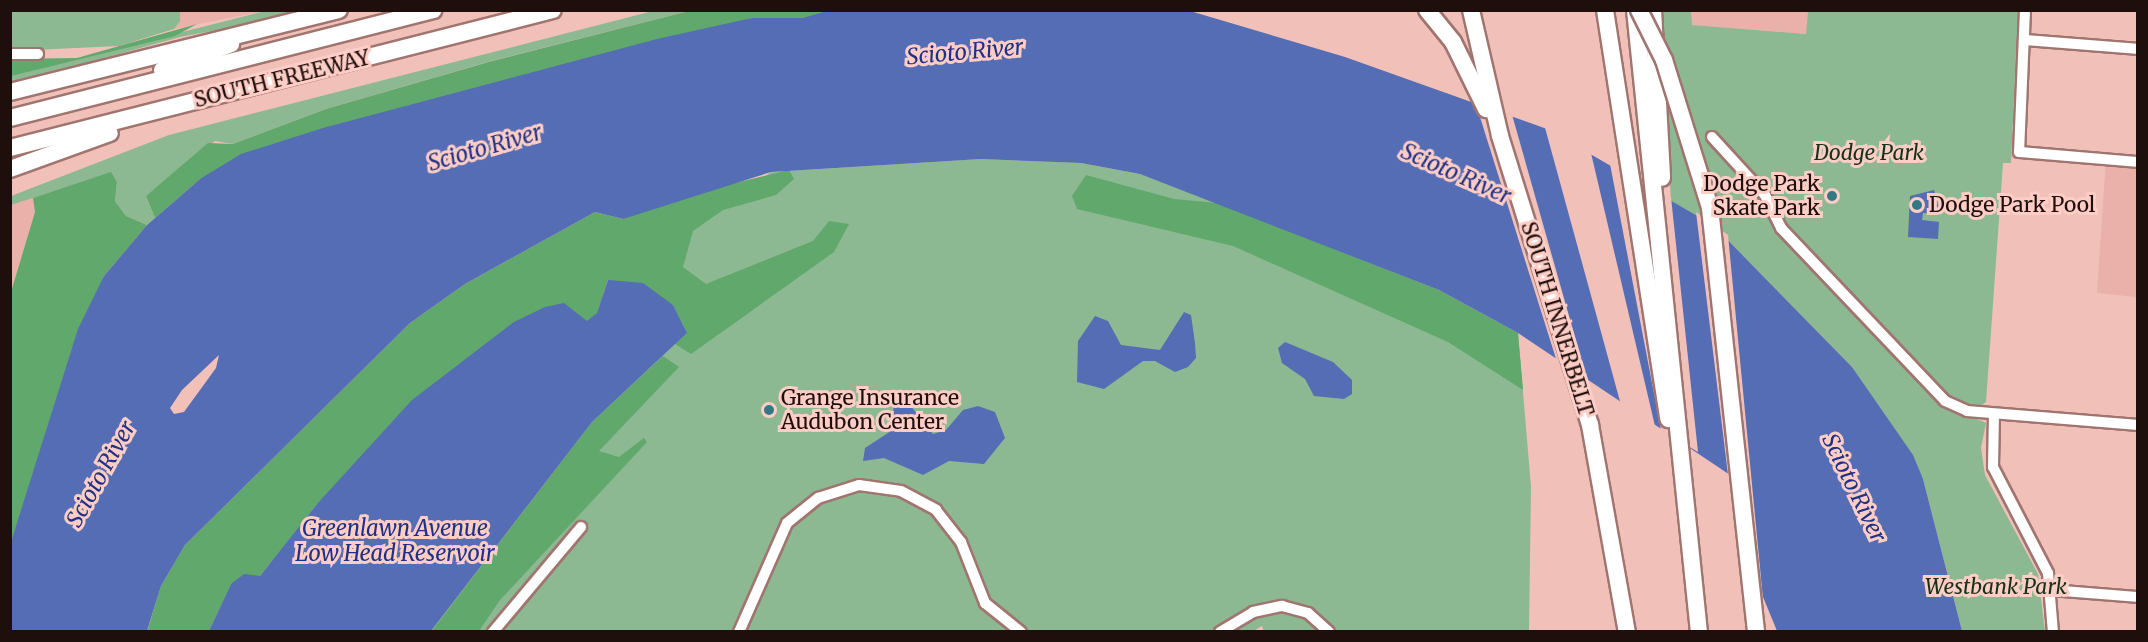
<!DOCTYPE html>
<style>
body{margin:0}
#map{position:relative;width:2148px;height:642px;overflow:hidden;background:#f0c0b9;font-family:Merriweather,serif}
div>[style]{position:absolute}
.built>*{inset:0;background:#e9b1a9}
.green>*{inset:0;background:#8cb991}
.forest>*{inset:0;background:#60a86c}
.water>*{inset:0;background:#546db4}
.pier>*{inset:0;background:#f0c0b9}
.roads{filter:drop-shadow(2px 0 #a1756f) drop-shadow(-2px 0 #a1756f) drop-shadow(0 2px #a1756f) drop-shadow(0 -2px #a1756f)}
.minor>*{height:10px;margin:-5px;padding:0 5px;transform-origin:5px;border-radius:5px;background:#fff}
.highway>*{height:16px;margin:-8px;padding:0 8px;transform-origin:8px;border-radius:8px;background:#fff}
.bridges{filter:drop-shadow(2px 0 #a1756f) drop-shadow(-2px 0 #a1756f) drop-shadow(0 2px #a1756f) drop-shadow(0 -2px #a1756f)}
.highway-bridge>*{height:16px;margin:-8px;padding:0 8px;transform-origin:8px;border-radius:8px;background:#fff}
.dots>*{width:16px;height:16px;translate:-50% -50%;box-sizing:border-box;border:3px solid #fecdc5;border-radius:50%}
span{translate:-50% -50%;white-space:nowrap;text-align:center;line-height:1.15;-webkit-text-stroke:6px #fecdc5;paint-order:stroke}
.street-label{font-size:21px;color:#1e0e0c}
.park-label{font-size:21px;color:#133219;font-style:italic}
.poi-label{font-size:21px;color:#1e0e0c}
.right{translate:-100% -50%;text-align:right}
.left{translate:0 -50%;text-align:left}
.water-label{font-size:22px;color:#1d3187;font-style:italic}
.frame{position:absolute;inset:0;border:12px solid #1e0e0c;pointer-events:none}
</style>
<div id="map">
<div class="built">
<div style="clip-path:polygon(180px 11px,265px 11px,174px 29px)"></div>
<div style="clip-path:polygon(1691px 11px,1808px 11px,1806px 34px,1691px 25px)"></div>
<div style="clip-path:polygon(2106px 159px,2137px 161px,2137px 297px,2097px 293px)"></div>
<div style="clip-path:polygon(33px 198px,35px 212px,11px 292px,11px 205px)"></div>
</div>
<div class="green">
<div style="clip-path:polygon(10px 11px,180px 11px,180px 21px,174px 29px,119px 46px,11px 51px)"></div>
<div style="clip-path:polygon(265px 11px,316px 11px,180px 37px,11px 84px,10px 76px)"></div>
<div style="clip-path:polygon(653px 11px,689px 11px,491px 61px,326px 109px,233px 144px,215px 141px,146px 196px,155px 218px,147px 225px,126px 216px,115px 201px,117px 182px,111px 173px,11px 205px,11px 196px,169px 135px)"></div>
<div style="clip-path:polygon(1660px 11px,1691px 11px,1692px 25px,1806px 34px,1808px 11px,2018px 11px,2011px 163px,2003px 163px,1986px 402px,1969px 415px,1986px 423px,1981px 448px,1985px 475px,2038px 574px,2045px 631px,1962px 631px,1923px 479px,1852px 367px,1713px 225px,1671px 201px)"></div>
<div style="clip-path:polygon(981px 159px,1081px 163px,1140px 174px,1254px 217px,1518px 333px,1531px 487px,1529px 631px,1264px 632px,1262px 626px,1252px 632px,431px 631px,592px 422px,687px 333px,231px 584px,209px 631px,147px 632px,771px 172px)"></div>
</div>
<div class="forest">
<div style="clip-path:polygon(689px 11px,831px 11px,802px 18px,752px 18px,200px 179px,155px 218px,146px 196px,208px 143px,233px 144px,326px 109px,492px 61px)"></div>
<div style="clip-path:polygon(197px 24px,175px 36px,11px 76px,10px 59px,77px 58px)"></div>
<div style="clip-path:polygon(789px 170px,794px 179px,776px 195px,723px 210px,693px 231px,683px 267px,706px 284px,813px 241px,829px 221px,849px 224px,834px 252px,691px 354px,675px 344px,687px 333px,673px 305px,608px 280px,597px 313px,587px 322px,317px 504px,260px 576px,231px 584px,209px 631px,147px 632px,161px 586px,185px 545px,410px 323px,465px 284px,595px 212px,623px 219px,685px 195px)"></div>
<div style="clip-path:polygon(111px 172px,117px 182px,115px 201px,126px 216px,147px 225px,104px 276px,11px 542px,11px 292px,35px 212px,33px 198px)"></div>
<div style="clip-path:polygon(1086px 175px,1174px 199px,1217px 203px,1439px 290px,1518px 333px,1523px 390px,1448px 342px,1233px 246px,1077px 209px,1072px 196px)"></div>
<div style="clip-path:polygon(663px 356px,679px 367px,599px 451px,619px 457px,644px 438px,647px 442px,500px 600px,479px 631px,431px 632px,592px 422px)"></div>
</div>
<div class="water">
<div style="clip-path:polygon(evenodd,831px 10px,1190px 11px,1345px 57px,1547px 129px,1713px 225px,1852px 367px,1913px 455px,1923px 479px,1962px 631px,1777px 631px,1761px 592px,1742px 483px,1518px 333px,1439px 290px,1140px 174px,1081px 163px,981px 159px,771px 172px,623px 219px,595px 212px,465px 284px,410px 323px,185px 545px,161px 586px,147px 631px,11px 632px,11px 542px,78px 329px,104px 276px,147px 225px,200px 179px,241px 154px,323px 128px,657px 39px,752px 18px,802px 18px,831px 10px,219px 355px,216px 368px,184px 412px,174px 414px,170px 408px,182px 390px,219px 355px)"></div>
<div style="clip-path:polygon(1934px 190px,1940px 214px,1923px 213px,1922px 220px,1939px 222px,1938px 239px,1908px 237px,1910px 196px)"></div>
<div style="clip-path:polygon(608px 280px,643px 283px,673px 305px,687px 333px,592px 422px,431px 631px,209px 631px,231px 584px,244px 574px,260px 576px,317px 504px,412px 400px,514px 322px,545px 307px,564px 303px,587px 321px,597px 313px)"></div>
<div style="clip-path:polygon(1184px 312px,1191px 315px,1195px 343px,1196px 358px,1188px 367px,1175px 372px,1155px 361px,1143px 361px,1104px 389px,1077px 382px,1078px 341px,1095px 316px,1108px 321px,1121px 345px,1160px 350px)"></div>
<div style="clip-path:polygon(1285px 342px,1333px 362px,1352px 380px,1352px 394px,1344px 399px,1314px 396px,1305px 379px,1282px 363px,1278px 348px)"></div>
<div style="clip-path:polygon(902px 395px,933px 434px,946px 430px,963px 410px,978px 406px,995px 412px,1005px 438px,984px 464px,949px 461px,923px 475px,884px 458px,863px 461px,865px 448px,891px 431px,894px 404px)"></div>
</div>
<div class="pier">
<div style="clip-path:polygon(1474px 98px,1511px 111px,1588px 383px,1557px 362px)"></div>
<div style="clip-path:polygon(1544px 124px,1591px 153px,1655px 426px,1621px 405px)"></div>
<div style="clip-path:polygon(1610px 164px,1636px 178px,1653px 277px,1642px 181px,1671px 197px,1698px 452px,1661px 430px)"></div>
<div style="clip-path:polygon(1696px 212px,1728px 235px,1764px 609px,1740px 484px,1728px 475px)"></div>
</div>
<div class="roads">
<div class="minor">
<div style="left:2025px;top:10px;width:142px;rotate:92.4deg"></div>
<div style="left:2019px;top:152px;width:119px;rotate:4.8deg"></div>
<div style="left:2024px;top:40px;width:114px;rotate:4.5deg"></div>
<div style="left:10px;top:54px;width:28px"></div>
<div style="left:1712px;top:137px;width:79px;rotate:47.6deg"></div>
<div style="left:1765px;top:195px;width:37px;rotate:64deg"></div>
<div style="left:1781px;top:228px;width:238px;rotate:46.5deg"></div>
<div style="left:1945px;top:401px;width:24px;rotate:24deg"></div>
<div style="left:1967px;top:411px;width:172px;rotate:4.7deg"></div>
<div style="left:1994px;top:414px;width:53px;rotate:91.1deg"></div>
<div style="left:1993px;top:467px;width:119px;rotate:62.6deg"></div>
<div style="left:2048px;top:573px;width:59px;rotate:85.2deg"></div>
<div style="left:2049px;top:590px;width:89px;rotate:4.5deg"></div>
<div style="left:493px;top:632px;width:137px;rotate:-50deg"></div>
<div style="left:739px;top:632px;width:119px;rotate:-66.2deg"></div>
<div style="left:787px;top:523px;width:40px;rotate:-39deg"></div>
<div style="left:818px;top:498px;width:43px;rotate:-17.6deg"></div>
<div style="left:859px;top:485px;width:42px;rotate:8.1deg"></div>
<div style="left:901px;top:491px;width:40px;rotate:28deg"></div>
<div style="left:936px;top:510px;width:41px;rotate:52deg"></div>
<div style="left:961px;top:542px;width:66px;rotate:68.5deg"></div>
<div style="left:985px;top:603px;width:46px;rotate:38.9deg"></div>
<div style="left:1220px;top:632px;width:39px;rotate:-31deg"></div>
<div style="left:1253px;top:612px;width:30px;rotate:-12deg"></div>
<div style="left:1282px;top:606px;width:27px;rotate:15deg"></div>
<div style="left:1308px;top:613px;width:28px;rotate:42deg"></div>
</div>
<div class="highway">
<div style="left:1427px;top:10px;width:41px;rotate:50.9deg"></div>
<div style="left:1453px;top:42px;width:75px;rotate:63.8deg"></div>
<div style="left:1471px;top:10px;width:129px;rotate:77deg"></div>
<div style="left:1500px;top:136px;width:303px;rotate:72.7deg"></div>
<div style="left:1590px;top:425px;width:210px;rotate:79.9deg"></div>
<div style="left:1605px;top:10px;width:414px;rotate:81.2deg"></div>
<div style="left:1635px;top:10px;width:625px;rotate:84.13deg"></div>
<div style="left:1653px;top:10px;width:168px;rotate:86.9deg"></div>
<div style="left:162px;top:70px;width:74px;rotate:-20.6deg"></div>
<div style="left:10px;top:92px;width:339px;rotate:-14deg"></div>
<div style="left:10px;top:118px;width:437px;rotate:-14.3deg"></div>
<div style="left:10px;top:148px;width:560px;rotate:-14.26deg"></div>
<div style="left:10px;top:169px;width:106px;rotate:-19.8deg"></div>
</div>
</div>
<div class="bridges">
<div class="highway-bridge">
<div style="left:1639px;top:10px;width:56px;rotate:63.4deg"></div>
<div style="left:1664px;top:60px;width:155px;rotate:72.7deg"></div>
<div style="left:1710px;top:208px;width:426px;rotate:83.8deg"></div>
</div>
</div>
<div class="dots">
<div style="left:1832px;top:196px;background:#327983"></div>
<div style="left:1917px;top:205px;background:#327983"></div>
<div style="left:769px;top:410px;background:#327983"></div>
</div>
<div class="street-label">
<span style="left:282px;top:79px;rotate:-14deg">SOUTH FREEWAY</span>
<span style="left:1557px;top:319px;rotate:73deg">SOUTH INNERBELT</span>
</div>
<div class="park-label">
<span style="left:1869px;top:153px">Dodge Park</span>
<span style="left:1996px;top:587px">Westbank Park</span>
</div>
<div class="poi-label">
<span class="right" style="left:1820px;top:196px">Dodge Park<br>Skate Park</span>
<span class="left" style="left:1929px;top:205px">Dodge Park Pool</span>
<span class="left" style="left:781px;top:410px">Grange Insurance<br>Audubon Center</span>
</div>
<div class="water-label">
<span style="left:965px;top:52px;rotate:-5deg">Scioto River</span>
<span style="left:485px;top:148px;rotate:-16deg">Scioto River</span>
<span style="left:1456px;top:174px;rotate:24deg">Scioto River</span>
<span style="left:101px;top:474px;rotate:-61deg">Scioto River</span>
<span style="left:1854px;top:488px;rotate:64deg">Scioto River</span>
<span style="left:395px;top:541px">Greenlawn Avenue<br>Low Head Reservoir</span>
</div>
<div class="frame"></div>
</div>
